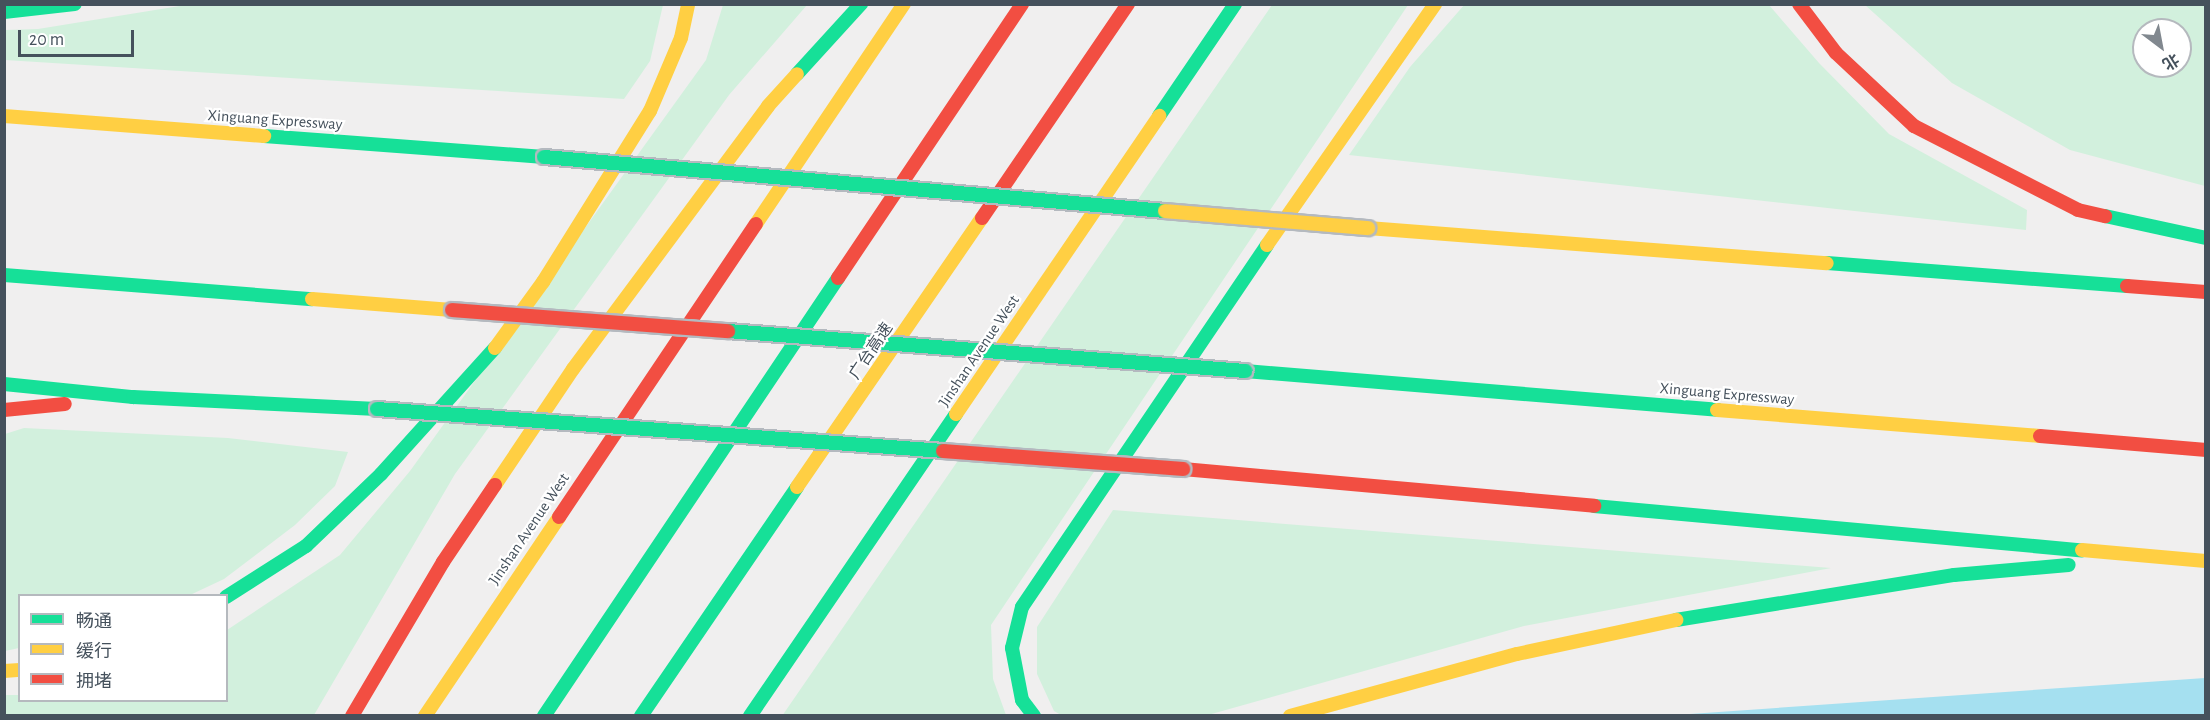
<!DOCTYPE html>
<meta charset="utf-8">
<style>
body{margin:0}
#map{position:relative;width:2210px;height:720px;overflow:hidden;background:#f0efef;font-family:"Alegreya Sans","Noto Sans SC",sans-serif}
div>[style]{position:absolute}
.green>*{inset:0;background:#d2f0dd}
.water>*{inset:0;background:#a5e0f0}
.fast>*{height:14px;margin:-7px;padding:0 7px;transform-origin:7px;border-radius:7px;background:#16e098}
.slow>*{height:14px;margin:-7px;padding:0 7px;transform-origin:7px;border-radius:7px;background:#ffcf43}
.jam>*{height:14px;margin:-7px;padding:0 7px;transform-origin:7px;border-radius:7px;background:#f24e42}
.bridges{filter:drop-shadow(2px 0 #b4b9bf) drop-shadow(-2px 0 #b4b9bf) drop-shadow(0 2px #b4b9bf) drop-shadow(0 -2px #b4b9bf)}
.fast-bridge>*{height:14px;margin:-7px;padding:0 7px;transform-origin:7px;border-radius:7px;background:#16e098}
.slow-bridge>*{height:14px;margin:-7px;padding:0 7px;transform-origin:7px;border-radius:7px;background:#ffcf43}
.jam-bridge>*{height:14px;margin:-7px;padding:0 7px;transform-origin:7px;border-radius:7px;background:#f24e42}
span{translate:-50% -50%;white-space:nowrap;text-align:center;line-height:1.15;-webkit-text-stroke:4.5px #fff;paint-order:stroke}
.street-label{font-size:16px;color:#45515c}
.frame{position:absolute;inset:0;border:6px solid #45515c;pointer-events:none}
.legend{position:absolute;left:18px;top:594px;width:210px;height:108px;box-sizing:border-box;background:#fff;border:2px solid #b5b9be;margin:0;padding:8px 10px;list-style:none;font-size:18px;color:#45515c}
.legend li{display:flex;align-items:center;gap:12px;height:30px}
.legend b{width:30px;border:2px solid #b5b9be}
.north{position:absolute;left:2132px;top:18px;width:60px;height:60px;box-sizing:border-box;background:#fff;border:2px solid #b5b9be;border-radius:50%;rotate:148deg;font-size:16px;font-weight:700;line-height:24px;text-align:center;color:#45515c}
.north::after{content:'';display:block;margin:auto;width:21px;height:27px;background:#81888f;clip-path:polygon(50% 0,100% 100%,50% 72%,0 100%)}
.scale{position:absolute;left:18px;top:30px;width:116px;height:27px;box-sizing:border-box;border:3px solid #45515c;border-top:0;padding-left:8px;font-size:18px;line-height:21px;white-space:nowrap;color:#45515c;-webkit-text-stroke:4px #fff;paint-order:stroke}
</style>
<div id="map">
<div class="green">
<div style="clip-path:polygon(192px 4px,663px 4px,663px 5px,650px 61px,624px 99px,5px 60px,5px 30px,38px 29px)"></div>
<div style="clip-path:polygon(1465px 4px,1769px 5px,1819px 63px,1889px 134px,2027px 210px,2026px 230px,1349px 155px,1410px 67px)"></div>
<div style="clip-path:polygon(723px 5px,807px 5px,729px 95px,455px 474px,314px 715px,5px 715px,4px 695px,19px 695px,20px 700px,226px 700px,227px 630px,340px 555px,410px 471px,706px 60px)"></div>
<div style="clip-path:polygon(1272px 5px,1408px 5px,991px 625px,993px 679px,1006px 715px,782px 716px)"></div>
<div style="clip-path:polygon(evenodd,1865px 5px,2205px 5px,2205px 186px,2070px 150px,1952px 83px,1865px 5px,2144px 30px,2180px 30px,2180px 66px,2144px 66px,2144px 30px)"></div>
<div style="clip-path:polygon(24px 428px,228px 438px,348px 452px,335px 486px,295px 525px,224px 579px,190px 595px,20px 596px,19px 648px,5px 651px,5px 434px)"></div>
<div style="clip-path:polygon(1113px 510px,1831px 568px,1524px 626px,1208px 715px,1061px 715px,1054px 711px,1037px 674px,1037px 627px)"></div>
</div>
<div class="water">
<div style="clip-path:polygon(2205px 678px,2205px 715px,1688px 715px,1690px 714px)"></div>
</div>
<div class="fast">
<div style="left:4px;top:12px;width:71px;rotate:-6.4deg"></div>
<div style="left:797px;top:74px;width:95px;rotate:-47.6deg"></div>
<div style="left:1159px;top:116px;width:135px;rotate:-55.8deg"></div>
<div style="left:264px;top:136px;width:281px;rotate:4.3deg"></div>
<div style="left:2105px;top:216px;width:103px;rotate:12.3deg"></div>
<div style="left:1827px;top:263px;width:301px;rotate:4.4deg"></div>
<div style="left:4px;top:275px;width:309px;rotate:4.5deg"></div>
<div style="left:1245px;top:371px;width:474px;rotate:4.7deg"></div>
<div style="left:4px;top:384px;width:130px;rotate:5.8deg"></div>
<div style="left:133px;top:397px;width:244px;rotate:2.8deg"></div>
<div style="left:1594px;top:506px;width:490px;rotate:5.2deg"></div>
<div style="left:226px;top:597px;width:95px;rotate:-32.5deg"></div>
<div style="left:306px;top:546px;width:104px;rotate:-43.8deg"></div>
<div style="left:381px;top:474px;width:170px;rotate:-47.9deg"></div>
<div style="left:1676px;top:620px;width:282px;rotate:-9.2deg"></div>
<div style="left:1954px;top:575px;width:115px;rotate:-5deg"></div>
<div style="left:544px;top:716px;width:528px;rotate:-56.13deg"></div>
<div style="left:641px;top:716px;width:277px;rotate:-55.7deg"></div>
<div style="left:750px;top:716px;width:366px;rotate:-55.7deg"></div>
<div style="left:1034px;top:716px;width:20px;rotate:-127deg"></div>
<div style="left:1022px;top:700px;width:53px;rotate:-100.9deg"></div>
<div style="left:1012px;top:648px;width:42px;rotate:-76.3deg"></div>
<div style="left:1022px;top:607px;width:437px;rotate:-55.9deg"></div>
</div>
<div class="slow">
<div style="left:4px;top:116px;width:261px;rotate:4.4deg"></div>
<div style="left:756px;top:224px;width:265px;rotate:-56.1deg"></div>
<div style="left:1368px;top:228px;width:460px;rotate:4.4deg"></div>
<div style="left:1267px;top:245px;width:294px;rotate:-55.1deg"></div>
<div style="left:312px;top:299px;width:140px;rotate:4.5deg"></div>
<div style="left:495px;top:348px;width:82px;rotate:-54deg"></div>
<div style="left:543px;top:282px;width:202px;rotate:-58deg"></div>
<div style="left:650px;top:111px;width:79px;rotate:-67deg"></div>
<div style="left:681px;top:38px;width:35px;rotate:-78deg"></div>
<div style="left:1717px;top:410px;width:324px;rotate:4.6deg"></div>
<div style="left:956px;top:414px;width:361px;rotate:-55.7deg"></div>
<div style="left:495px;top:485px;width:140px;rotate:-56.1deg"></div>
<div style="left:573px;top:369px;width:327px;rotate:-53.4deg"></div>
<div style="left:768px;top:106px;width:43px;rotate:-47.8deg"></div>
<div style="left:797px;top:487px;width:326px;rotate:-55.5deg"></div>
<div style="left:2082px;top:550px;width:124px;rotate:5.1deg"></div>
<div style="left:4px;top:671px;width:16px;rotate:-4deg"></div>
<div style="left:425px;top:716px;width:240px;rotate:-56deg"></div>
<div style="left:1290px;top:716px;width:235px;rotate:-15.3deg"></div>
<div style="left:1517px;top:654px;width:163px;rotate:-12.1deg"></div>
</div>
<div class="jam">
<div style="left:1799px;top:4px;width:61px;rotate:52.9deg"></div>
<div style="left:1836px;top:53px;width:107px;rotate:43.1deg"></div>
<div style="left:1914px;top:126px;width:184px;rotate:27.1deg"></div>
<div style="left:2078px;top:210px;width:28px;rotate:13deg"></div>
<div style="left:982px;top:218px;width:259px;rotate:-55.7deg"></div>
<div style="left:838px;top:278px;width:330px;rotate:-56.1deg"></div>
<div style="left:2127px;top:286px;width:79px;rotate:4.3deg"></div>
<div style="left:4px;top:410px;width:61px;rotate:-5.6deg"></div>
<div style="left:2040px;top:436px;width:167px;rotate:4.8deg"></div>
<div style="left:1183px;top:469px;width:413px;rotate:5.1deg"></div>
<div style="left:559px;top:517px;width:353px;rotate:-56.1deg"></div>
<div style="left:352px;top:716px;width:179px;rotate:-59.4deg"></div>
<div style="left:443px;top:562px;width:93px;rotate:-56deg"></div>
</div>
<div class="bridges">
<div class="fast-bridge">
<div style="left:544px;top:157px;width:623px;rotate:4.97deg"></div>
<div style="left:728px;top:331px;width:519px;rotate:4.42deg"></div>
<div style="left:377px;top:409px;width:568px;rotate:4.24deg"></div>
</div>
<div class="slow-bridge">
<div style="left:1165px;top:211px;width:204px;rotate:4.8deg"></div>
</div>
<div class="jam-bridge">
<div style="left:452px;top:310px;width:277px;rotate:4.4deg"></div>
<div style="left:943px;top:451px;width:241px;rotate:4.3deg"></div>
</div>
</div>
<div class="street-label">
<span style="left:275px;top:120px;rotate:4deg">Xinguang Expressway</span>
<span style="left:871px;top:351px;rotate:-56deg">广台高速</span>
<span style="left:979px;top:351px;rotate:-56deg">Jinshan Avenue West</span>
<span style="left:1727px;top:394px;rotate:5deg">Xinguang Expressway</span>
<span style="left:529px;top:529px;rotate:-56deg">Jinshan Avenue West</span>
</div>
<div class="frame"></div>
<ul class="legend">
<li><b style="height:8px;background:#16e098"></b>畅通</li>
<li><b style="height:8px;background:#ffcf43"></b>缓行</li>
<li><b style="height:8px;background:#f24e42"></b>拥堵</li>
</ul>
<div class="north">北</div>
<div class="scale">20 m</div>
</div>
